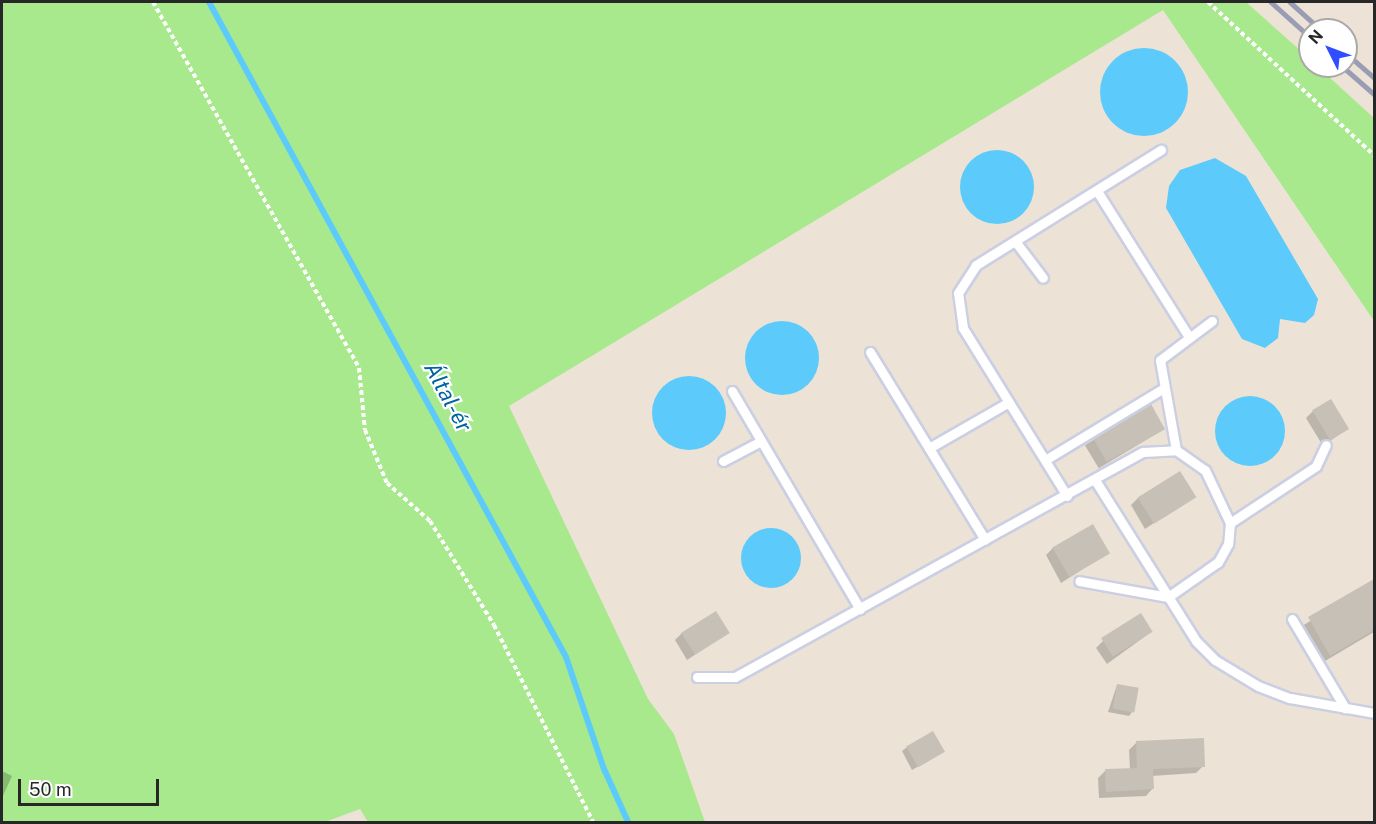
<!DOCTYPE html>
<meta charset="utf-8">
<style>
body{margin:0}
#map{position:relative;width:1376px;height:824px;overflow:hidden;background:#ece3d6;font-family:"Public Sans",sans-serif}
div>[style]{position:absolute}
.green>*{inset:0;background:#a7e98c}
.water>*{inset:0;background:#5ccafb}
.round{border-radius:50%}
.shadow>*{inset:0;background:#0003;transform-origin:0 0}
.stream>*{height:6px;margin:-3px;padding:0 3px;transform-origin:3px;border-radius:3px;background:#5ccafb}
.building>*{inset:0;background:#c6c0b6;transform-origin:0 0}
.path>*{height:4px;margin-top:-2px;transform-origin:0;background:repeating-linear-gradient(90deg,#fff 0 4.5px,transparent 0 7.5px)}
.roads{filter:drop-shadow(2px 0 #cbcfe2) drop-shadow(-2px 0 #cbcfe2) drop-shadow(0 2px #cbcfe2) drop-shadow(0 -2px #cbcfe2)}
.service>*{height:9px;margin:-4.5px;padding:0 4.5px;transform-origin:4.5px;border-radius:4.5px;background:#fff}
.rail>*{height:4.5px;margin:-2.25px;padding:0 2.25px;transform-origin:2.25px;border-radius:2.25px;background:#999cb4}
span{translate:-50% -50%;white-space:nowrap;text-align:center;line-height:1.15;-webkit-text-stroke:4.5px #fff;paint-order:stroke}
.water-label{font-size:22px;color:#0063a2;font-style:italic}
.frame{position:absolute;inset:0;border:3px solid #272727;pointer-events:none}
.north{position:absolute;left:1298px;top:18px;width:60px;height:60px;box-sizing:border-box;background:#fff;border:2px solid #a9a9a9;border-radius:50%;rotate:312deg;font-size:16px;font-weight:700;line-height:24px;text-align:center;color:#272727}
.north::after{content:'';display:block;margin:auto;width:21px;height:27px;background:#304eff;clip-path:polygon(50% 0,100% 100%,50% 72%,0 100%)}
.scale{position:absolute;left:18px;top:779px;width:141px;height:27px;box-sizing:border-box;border:3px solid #272727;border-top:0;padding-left:8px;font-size:18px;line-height:21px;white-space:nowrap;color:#272727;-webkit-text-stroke:4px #fff;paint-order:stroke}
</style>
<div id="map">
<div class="green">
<div style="clip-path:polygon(2px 2px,1246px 2px,1310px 59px,1310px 66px,1317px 66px,1374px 118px,1374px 321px,1163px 10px,509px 406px,648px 699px,674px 734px,705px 822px,368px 822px,360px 809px,325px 822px,2px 822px)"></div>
</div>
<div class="water">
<div class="round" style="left:1100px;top:48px;width:88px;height:88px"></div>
<div class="round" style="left:960px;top:150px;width:74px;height:74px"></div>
<div style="clip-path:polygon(1215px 158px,1246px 176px,1318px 299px,1314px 315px,1305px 323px,1280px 319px,1278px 338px,1265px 348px,1242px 339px,1166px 208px,1169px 186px,1180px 170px)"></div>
<div class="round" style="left:745px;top:321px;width:74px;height:74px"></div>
<div class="round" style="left:652px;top:376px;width:74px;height:74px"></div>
<div class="round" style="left:1215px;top:396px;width:70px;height:70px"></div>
<div class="round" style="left:741px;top:528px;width:60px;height:60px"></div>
</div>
<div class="shadow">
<div style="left:1150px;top:406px;width:27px;height:76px;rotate:59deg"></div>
<div style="clip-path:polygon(1313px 411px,1347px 429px,1323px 446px,1306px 418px)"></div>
<div style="clip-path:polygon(1194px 496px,1145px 529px,1131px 505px,1138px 498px)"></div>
<div style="clip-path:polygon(1053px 548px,1108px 553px,1061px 583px,1046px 555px)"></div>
<div style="clip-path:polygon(1374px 581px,1374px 632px,1320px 664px,1299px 628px)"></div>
<div style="clip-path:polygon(1151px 632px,1107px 664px,1096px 648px,1103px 641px)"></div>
<div style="clip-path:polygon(682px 633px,728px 633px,687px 660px,675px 640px)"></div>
<div style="clip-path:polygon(1117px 685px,1133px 711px,1129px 716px,1108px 712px)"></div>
<div style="clip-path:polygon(1136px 743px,1203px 766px,1196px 773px,1152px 776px,1153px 788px,1146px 796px,1099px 798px,1098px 778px,1105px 771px,1130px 770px,1129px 750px)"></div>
<div style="clip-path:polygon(907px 747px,943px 752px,912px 770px,902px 751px)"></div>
<div style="clip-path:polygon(2px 771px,12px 776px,2px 798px)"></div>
</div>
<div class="stream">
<div style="left:209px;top:2px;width:746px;rotate:61.41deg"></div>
<div style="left:566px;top:657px;width:118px;rotate:71.3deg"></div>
<div style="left:604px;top:769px;width:58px;rotate:65.6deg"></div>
</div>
<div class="building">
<div style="left:1331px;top:399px;width:35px;height:22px;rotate:59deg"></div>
<div style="left:1151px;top:404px;width:29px;height:67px;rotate:61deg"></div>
<div style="left:1180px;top:471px;width:31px;height:50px;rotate:58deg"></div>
<div style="left:1093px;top:524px;width:34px;height:47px;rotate:60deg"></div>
<div style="clip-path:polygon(1374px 579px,1374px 630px,1330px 656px,1308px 617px)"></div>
<div style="left:716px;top:611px;width:26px;height:41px;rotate:58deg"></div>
<div style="left:1141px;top:613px;width:22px;height:47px;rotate:58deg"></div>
<div style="left:1117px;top:684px;width:22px;height:25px;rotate:10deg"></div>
<div style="left:933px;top:731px;width:24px;height:31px;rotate:60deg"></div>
<div style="clip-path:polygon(1204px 738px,1205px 767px,1153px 769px,1154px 789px,1106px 792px,1105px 769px,1137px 768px,1136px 741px)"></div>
</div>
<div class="path">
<div style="left:153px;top:2px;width:420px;rotate:60.6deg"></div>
<div style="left:359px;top:368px;width:62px;rotate:84.5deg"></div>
<div style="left:365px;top:430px;width:57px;rotate:67.5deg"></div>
<div style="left:387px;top:483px;width:57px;rotate:41.5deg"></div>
<div style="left:430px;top:521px;width:122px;rotate:58.4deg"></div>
<div style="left:494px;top:625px;width:220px;rotate:63.3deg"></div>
<div style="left:1208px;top:2px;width:226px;rotate:42.7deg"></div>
</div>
<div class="roads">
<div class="service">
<div style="left:1097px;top:191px;width:173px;rotate:57.8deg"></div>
<div style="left:1015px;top:241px;width:46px;rotate:52.9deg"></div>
<div style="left:870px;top:352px;width:220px;rotate:58.5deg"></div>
<div style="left:732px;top:391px;width:253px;rotate:59.6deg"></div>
<div style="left:929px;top:448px;width:92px;rotate:-29.9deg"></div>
<div style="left:1176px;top:450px;width:91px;rotate:-100.1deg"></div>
<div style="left:1160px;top:360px;width:65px;rotate:-36.9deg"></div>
<div style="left:1045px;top:460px;width:139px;rotate:-31.2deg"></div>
<div style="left:723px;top:461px;width:43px;rotate:-27.8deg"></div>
<div style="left:1095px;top:480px;width:190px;rotate:57.9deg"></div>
<div style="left:1196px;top:641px;width:27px;rotate:45deg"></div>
<div style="left:1215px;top:660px;width:50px;rotate:31.2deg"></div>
<div style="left:1258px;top:686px;width:34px;rotate:21deg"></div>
<div style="left:1290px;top:698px;width:85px;rotate:10.1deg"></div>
<div style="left:1067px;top:496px;width:198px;rotate:-121.8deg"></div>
<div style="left:963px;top:328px;width:35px;rotate:-98deg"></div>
<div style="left:958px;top:293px;width:33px;rotate:-57deg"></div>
<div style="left:976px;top:265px;width:218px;rotate:-31.9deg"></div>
<div style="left:1230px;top:523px;width:103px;rotate:-33.5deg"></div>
<div style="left:1316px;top:466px;width:23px;rotate:-65deg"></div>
<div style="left:1292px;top:619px;width:104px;rotate:59.2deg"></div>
<div style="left:697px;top:677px;width:38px"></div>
<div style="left:735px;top:677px;width:466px;rotate:-28.9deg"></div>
<div style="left:1143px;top:452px;width:33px;rotate:-3deg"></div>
<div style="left:1176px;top:450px;width:35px;rotate:35deg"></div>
<div style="left:1205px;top:470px;width:59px;rotate:64.7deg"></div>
<div style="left:1230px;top:523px;width:21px;rotate:95deg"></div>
<div style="left:1228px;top:544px;width:21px;rotate:119deg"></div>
<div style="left:1218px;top:562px;width:61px;rotate:145deg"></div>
<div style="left:1168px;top:597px;width:90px;rotate:-169.8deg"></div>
</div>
</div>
<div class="rail">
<div style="left:1271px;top:2px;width:52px;rotate:41.9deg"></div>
<div style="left:1290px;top:2px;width:42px;rotate:42.1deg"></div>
<div style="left:1346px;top:53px;width:37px;rotate:41deg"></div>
<div style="left:1342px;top:66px;width:43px;rotate:41.2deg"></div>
</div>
<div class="water-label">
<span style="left:448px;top:397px;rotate:62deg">Által-ér</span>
</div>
<div class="frame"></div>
<div class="north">N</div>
<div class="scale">50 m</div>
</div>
